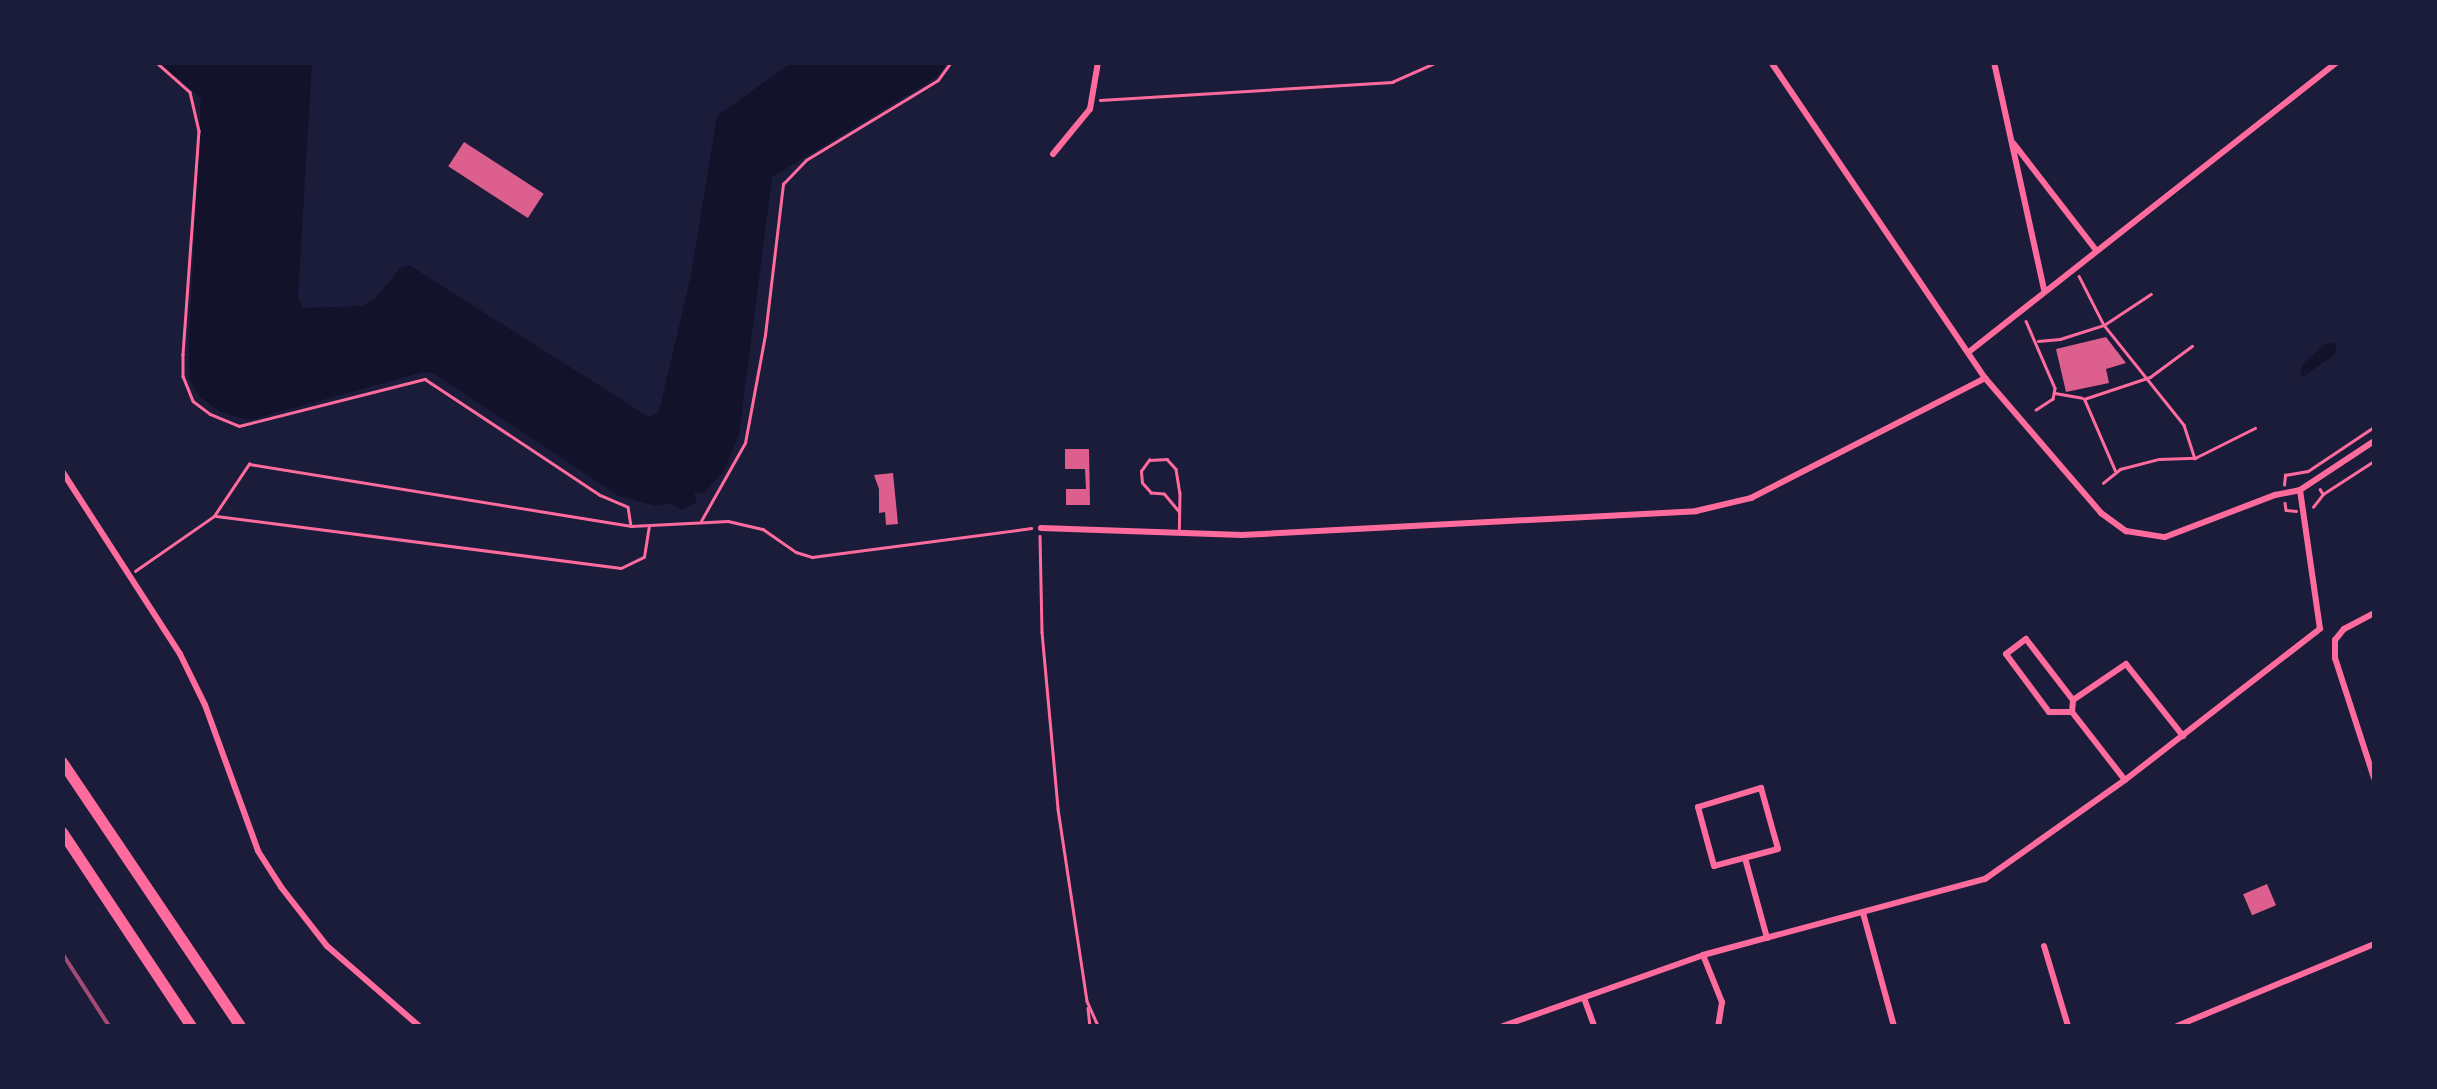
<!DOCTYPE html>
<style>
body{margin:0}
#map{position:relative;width:2437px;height:1089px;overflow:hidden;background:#1b1b3a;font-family:Helvetica,sans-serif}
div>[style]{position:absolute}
.water>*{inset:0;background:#12122b}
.building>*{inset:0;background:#dd5f8e;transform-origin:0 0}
.path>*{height:2.5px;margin:-1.25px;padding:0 1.25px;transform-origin:1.25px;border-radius:1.25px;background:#ff6b9d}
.service>*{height:2.5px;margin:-1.25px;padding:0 1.25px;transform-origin:1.25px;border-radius:1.25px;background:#ff6b9d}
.minor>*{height:6px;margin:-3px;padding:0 3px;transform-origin:3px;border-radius:3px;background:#ff6b9d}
.motorway>*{height:11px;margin:-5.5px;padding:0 5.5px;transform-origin:5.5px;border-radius:5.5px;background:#ff6b9d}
.rail>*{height:4px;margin:-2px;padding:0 2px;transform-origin:2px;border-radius:2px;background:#a44b75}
span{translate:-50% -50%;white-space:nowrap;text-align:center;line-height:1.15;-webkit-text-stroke:8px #1b1b3a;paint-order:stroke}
.frame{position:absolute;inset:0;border:65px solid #1b1b3a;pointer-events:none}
</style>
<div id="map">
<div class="water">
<div style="clip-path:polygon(160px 63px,312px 63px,298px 296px,302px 308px,363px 306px,376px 298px,400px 268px,409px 265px,649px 417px,658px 413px,661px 403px,691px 275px,717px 116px,791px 63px,948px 63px,935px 78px,772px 177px,739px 435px,723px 472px,703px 494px,694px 492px,697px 502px,682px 510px,670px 503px,656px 506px,619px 496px,433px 373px,423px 372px,250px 420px,221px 412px,200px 397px,189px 378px,189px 341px,201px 98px)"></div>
<div style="clip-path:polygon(2326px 343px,2336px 344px,2335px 354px,2303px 377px,2300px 372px,2304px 363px)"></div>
</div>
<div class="building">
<div style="left:464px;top:142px;width:95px;height:29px;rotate:33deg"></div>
<div style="clip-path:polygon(2106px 337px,2126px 363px,2106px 369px,2109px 383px,2066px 392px,2056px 349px)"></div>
<div style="clip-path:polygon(1065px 449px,1089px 449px,1090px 505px,1066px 505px,1066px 489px,1086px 489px,1085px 469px,1065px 469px)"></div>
<div style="clip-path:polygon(893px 473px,898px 524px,886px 525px,885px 512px,879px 513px,879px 489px,874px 475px)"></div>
<div style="left:2267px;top:884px;width:23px;height:26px;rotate:67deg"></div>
</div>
<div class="path">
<div style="left:156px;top:62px;width:45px;rotate:41.4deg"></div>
<div style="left:190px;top:92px;width:40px;rotate:77deg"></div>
<div style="left:199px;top:131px;width:224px;rotate:94.1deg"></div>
<div style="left:183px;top:354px;width:22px;rotate:90deg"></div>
<div style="left:183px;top:376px;width:27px;rotate:68deg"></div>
<div style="left:193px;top:401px;width:21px;rotate:37deg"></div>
<div style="left:210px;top:414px;width:31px;rotate:22deg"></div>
<div style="left:239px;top:426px;width:192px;rotate:-14.2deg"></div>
<div style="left:425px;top:379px;width:210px;rotate:33.5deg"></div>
<div style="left:600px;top:495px;width:30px;rotate:23deg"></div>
<div style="left:628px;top:507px;width:18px;rotate:81deg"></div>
<div style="left:1100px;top:100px;width:293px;rotate:-3.5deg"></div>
<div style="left:1392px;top:82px;width:49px;rotate:-24deg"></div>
<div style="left:2079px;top:276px;width:55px;rotate:63deg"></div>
<div style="left:2104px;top:325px;width:128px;rotate:51.3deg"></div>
<div style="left:2184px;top:425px;width:35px;rotate:72deg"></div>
<div style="left:2026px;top:321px;width:73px;rotate:66.6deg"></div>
<div style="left:2055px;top:388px;width:11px;rotate:100deg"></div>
<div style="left:2053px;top:399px;width:20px;rotate:147deg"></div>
<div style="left:2038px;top:341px;width:22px;rotate:-5deg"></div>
<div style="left:2060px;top:339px;width:46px;rotate:-17.7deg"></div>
<div style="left:2104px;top:325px;width:56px;rotate:-33.4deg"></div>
<div style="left:2055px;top:393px;width:27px;rotate:10deg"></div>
<div style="left:2115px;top:471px;width:78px;rotate:-113.3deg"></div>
<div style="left:2084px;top:399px;width:70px;rotate:-18.4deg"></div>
<div style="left:2150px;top:377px;width:52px;rotate:-36.4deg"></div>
<div style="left:2103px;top:483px;width:22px;rotate:-39deg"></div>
<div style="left:2120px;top:469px;width:40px;rotate:-14.4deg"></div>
<div style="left:2159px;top:459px;width:36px;rotate:-2deg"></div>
<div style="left:2195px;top:458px;width:67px;rotate:-26.6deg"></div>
<div style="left:2284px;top:485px;width:10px;rotate:-84deg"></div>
<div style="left:2285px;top:475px;width:23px;rotate:-10deg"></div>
<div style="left:2308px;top:471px;width:79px;rotate:-33.7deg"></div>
<div style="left:2320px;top:489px;width:6px;rotate:59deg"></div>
<div style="left:2323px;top:494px;width:61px;rotate:-32.9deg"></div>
<div style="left:2285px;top:503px;width:7px;rotate:82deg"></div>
<div style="left:2286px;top:510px;width:10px;rotate:6deg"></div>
<div style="left:2313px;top:507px;width:16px;rotate:-52deg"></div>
<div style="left:216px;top:516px;width:408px;rotate:7.3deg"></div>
<div style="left:621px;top:568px;width:25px;rotate:-26deg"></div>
<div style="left:644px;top:557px;width:32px;rotate:-81deg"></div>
<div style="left:701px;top:521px;width:90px;rotate:-60.6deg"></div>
<div style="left:745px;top:443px;width:110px;rotate:-79.5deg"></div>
<div style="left:765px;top:335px;width:152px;rotate:-83.2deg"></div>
<div style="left:783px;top:184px;width:33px;rotate:-46deg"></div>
<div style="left:806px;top:160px;width:154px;rotate:-31.2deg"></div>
<div style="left:938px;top:80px;width:22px;rotate:-54deg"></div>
<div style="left:1040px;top:536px;width:96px;rotate:88.8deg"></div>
<div style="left:1042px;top:632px;width:178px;rotate:84.8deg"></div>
<div style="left:1058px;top:809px;width:194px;rotate:81.4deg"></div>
<div style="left:1087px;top:1001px;width:27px;rotate:66deg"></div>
<div style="left:135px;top:571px;width:96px;rotate:-34.8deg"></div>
<div style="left:214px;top:516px;width:63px;rotate:-56.1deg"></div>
<div style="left:249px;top:464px;width:387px;rotate:9.2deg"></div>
<div style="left:631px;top:526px;width:97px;rotate:-3deg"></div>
<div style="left:728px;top:521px;width:36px;rotate:13deg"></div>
<div style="left:763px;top:529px;width:40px;rotate:34.9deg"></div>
<div style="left:796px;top:552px;width:17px;rotate:17deg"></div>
<div style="left:812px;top:557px;width:221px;rotate:-7.5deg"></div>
<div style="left:1088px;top:1008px;width:18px;rotate:84deg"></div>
</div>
<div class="service">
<div style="left:1179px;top:512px;width:23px;rotate:-130deg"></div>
<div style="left:1164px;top:494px;width:13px;rotate:-176deg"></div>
<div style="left:1151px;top:493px;width:13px;rotate:-132deg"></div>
<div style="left:1142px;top:483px;width:12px;rotate:-95deg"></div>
<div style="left:1141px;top:471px;width:14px;rotate:-54deg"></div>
<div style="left:1149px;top:460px;width:18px;rotate:-3deg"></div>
<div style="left:1167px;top:459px;width:13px;rotate:48deg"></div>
<div style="left:1176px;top:469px;width:24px;rotate:81deg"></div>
<div style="left:1180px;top:493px;width:39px;rotate:91deg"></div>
</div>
<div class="minor">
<div style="left:1771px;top:62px;width:382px;rotate:55.9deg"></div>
<div style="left:1985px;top:378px;width:178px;rotate:49.3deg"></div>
<div style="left:2101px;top:513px;width:31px;rotate:36deg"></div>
<div style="left:2126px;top:531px;width:39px;rotate:9deg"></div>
<div style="left:2165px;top:537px;width:118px;rotate:-20.9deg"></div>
<div style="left:2275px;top:495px;width:25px;rotate:-11deg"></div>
<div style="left:2300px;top:490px;width:89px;rotate:-33.5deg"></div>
<div style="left:1994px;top:62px;width:233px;rotate:77.6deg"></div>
<div style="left:2014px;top:144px;width:134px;rotate:52.3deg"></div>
<div style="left:1053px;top:154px;width:58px;rotate:-50.6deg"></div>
<div style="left:1090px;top:109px;width:48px;rotate:-80.3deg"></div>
<div style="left:1970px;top:351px;width:467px;rotate:-38.2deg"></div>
<div style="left:62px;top:471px;width:218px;rotate:57.2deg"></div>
<div style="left:180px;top:654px;width:57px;rotate:63.9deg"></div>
<div style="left:205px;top:705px;width:155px;rotate:70deg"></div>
<div style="left:258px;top:851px;width:43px;rotate:57.4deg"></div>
<div style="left:281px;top:887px;width:75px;rotate:52.1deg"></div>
<div style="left:327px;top:946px;width:122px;rotate:41deg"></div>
<div style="left:2300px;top:490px;width:140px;rotate:81.8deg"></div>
<div style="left:1041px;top:528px;width:201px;rotate:2deg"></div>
<div style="left:1242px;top:535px;width:455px;rotate:-3deg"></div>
<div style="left:1696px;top:511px;width:57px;rotate:-13.3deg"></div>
<div style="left:1751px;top:498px;width:263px;rotate:-27.1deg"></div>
<div style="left:2335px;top:640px;width:18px;rotate:90deg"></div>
<div style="left:2335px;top:658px;width:126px;rotate:72deg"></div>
<div style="left:2335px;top:640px;width:14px;rotate:-51deg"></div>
<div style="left:2344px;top:629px;width:34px;rotate:-28deg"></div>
<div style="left:2072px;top:712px;width:23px;rotate:180deg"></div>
<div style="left:2049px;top:712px;width:72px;rotate:-126.6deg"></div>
<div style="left:2006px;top:654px;width:25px;rotate:-37deg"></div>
<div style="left:2026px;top:639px;width:77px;rotate:52.4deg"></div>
<div style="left:2072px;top:712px;width:12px;rotate:-85deg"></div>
<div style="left:2073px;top:700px;width:64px;rotate:-34.2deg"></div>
<div style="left:2126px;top:664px;width:92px;rotate:51.6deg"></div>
<div style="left:2072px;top:712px;width:86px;rotate:52.1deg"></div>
<div style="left:1761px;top:788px;width:63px;rotate:74.4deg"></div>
<div style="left:1778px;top:849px;width:66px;rotate:165.1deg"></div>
<div style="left:1714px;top:866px;width:61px;rotate:-105.2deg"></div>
<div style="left:1698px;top:807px;width:66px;rotate:-16.8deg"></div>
<div style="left:1745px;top:858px;width:83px;rotate:74.6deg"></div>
<div style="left:1863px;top:913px;width:117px;rotate:74.7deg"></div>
<div style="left:2044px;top:946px;width:84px;rotate:73.3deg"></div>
<div style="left:1703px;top:955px;width:51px;rotate:68deg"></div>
<div style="left:1722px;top:1002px;width:24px;rotate:99deg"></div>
<div style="left:1584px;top:998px;width:30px;rotate:70deg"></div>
<div style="left:1503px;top:1026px;width:212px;rotate:-19.5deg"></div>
<div style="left:1703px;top:955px;width:292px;rotate:-15.1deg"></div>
<div style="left:1985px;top:879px;width:171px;rotate:-35.3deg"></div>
<div style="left:2125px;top:780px;width:247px;rotate:-37.8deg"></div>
<div style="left:2177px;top:1026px;width:213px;rotate:-22.6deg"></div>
</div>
<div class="motorway">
<div style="left:62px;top:762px;width:318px;rotate:56deg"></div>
<div style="left:62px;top:832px;width:233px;rotate:56.4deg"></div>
</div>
<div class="rail">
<div style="left:62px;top:953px;width:87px;rotate:57.2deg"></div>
</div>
<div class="frame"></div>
</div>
